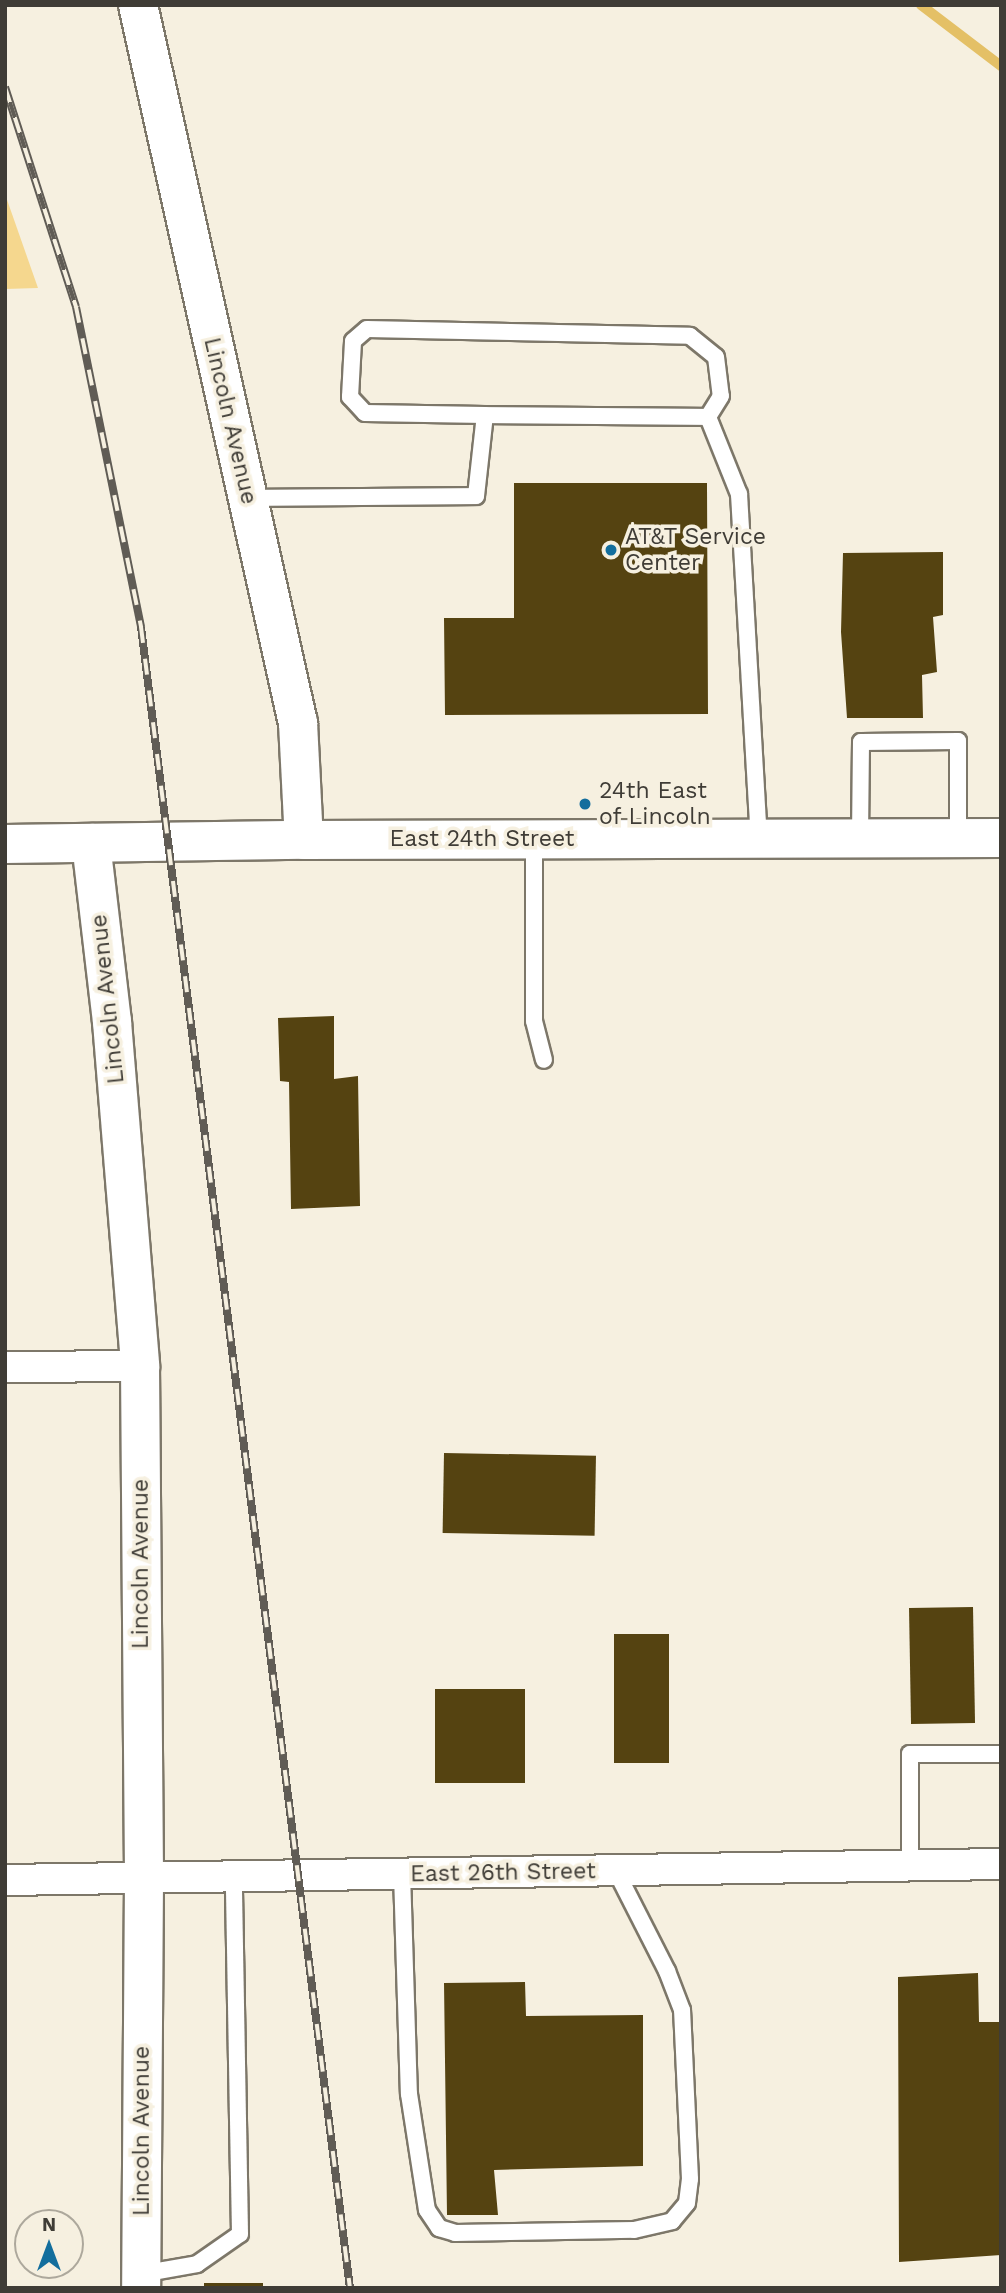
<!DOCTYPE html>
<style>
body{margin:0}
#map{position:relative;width:1006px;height:2293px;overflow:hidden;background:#f6f0e0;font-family:"Work Sans",sans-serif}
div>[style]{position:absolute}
.green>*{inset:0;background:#f5d78e}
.stream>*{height:10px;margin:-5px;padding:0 5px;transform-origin:5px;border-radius:5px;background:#e4c066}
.building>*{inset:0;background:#554311;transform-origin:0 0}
.roads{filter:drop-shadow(2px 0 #7d7769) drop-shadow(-2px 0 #7d7769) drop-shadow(0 2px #7d7769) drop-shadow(0 -2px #7d7769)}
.service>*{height:16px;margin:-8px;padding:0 8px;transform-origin:8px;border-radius:8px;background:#fff}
.minor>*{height:30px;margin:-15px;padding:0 15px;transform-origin:15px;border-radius:15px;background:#fff}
.tertiary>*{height:38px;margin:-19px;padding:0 19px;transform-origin:19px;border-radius:19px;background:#fff}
.rail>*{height:8px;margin-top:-4px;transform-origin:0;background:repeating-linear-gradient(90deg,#f6f0e0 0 16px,#605c55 0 32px);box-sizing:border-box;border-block:2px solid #605c55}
.dots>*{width:19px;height:19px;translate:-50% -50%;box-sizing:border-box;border:4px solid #f6f0e0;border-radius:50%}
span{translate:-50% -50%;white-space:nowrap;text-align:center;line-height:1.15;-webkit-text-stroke:7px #f6f0e0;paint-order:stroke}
.street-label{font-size:23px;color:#3f3c36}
.poi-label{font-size:23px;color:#3f3c36}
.left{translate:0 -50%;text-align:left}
.frame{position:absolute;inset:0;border:7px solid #3f3c36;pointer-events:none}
.north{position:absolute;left:14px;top:2209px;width:70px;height:70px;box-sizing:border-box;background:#f6f0e0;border:2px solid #ada89c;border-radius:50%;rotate:0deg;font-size:19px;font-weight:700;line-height:28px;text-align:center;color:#3f3c36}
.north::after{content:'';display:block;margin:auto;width:24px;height:32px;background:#136e9d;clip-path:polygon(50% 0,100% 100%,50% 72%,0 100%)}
</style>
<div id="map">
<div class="green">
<div style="clip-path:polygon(5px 194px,38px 288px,5px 289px)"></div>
</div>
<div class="stream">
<div style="left:921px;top:5px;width:101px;rotate:37.3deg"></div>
</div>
<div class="building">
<div style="clip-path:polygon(514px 483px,707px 483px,708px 714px,445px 715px,444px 618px,514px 618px)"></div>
<div style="clip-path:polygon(943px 552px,943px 615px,933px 617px,937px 672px,922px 675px,923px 718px,847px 718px,841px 632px,843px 553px)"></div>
<div style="clip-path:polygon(334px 1016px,334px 1079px,358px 1076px,360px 1206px,291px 1209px,289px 1082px,280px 1081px,278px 1018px)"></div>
<div style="left:444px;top:1453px;width:152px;height:80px;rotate:1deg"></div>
<div style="left:973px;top:1607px;width:116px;height:64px;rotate:89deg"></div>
<div style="left:614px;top:1634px;width:55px;height:129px"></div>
<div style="left:435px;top:1689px;width:90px;height:94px"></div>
<div style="clip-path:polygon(978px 1973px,979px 2022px,1001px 2022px,1001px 2255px,899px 2262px,898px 1977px)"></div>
<div style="clip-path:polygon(525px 1982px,526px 2016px,643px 2015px,643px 2166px,494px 2170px,498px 2215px,447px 2215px,444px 1983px)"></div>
<div style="left:204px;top:2283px;width:59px;height:5px"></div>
</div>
<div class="roads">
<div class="service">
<div style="left:708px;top:417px;width:83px;rotate:68.1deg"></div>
<div style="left:739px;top:494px;width:345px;rotate:86.7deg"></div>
<div style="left:248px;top:498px;width:228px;rotate:-0.5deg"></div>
<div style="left:476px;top:496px;width:81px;rotate:-83.7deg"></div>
<div style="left:485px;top:415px;width:120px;rotate:-179deg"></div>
<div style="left:365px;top:413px;width:22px;rotate:-133deg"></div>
<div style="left:350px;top:397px;width:56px;rotate:-86.9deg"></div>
<div style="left:353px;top:341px;width:18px;rotate:-41deg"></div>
<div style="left:367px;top:329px;width:323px;rotate:1.2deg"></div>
<div style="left:690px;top:336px;width:33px;rotate:39deg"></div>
<div style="left:716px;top:357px;width:39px;rotate:83deg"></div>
<div style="left:721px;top:396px;width:25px;rotate:122deg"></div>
<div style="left:708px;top:417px;width:223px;rotate:-179.5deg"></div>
<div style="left:534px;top:838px;width:183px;rotate:90deg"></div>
<div style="left:534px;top:1021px;width:40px;rotate:75.6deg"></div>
<div style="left:860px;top:838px;width:96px;rotate:-89.4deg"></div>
<div style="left:861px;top:742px;width:97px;rotate:-0.6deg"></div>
<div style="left:958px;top:741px;width:97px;rotate:90deg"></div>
<div style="left:910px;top:1865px;width:111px;rotate:-90deg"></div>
<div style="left:910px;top:1754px;width:91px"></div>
<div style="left:402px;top:1874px;width:220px;rotate:88.2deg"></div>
<div style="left:409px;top:2094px;width:117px;rotate:81.2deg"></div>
<div style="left:427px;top:2210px;width:22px;rotate:56deg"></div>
<div style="left:439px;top:2228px;width:17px;rotate:17deg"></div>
<div style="left:455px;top:2233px;width:179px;rotate:-1deg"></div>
<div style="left:634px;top:2230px;width:39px;rotate:-13deg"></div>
<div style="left:672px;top:2221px;width:23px;rotate:-50deg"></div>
<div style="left:687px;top:2203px;width:24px;rotate:-83deg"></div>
<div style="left:690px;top:2179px;width:169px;rotate:-92.7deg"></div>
<div style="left:682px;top:2010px;width:42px;rotate:-111deg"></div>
<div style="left:667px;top:1971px;width:112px;rotate:-117deg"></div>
<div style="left:141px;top:2274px;width:57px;rotate:-10.1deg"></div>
<div style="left:197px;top:2264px;width:52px;rotate:-34.9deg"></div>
<div style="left:240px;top:2234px;width:356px;rotate:-91deg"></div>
</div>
<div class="minor">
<div style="left:5px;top:1367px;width:135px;rotate:-0.4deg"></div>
<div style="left:5px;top:1880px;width:996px;rotate:-0.92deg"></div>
</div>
<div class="tertiary">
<div style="left:138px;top:5px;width:736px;rotate:77.44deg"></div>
<div style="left:298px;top:723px;width:117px;rotate:87.1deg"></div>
<div style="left:91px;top:843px;width:180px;rotate:83.3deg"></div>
<div style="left:112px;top:1022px;width:345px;rotate:85.3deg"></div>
<div style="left:140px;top:1366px;width:514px;rotate:89.55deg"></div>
<div style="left:144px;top:1880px;width:408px;rotate:90.4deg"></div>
<div style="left:5px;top:844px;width:299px;rotate:-0.8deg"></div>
<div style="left:304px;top:840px;width:697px;rotate:-0.16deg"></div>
</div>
</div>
<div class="rail">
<div style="left:5px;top:87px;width:231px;rotate:72.1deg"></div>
<div style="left:76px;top:307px;width:327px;rotate:78.5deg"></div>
<div style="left:141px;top:627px;width:1674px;rotate:82.83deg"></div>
</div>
<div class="dots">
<div style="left:611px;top:550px;background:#136e9d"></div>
<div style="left:585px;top:804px;background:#136e9d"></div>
</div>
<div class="street-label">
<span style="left:230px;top:421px;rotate:77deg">Lincoln Avenue</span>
<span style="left:482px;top:839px">East 24th Street</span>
<span style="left:108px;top:999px;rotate:-96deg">Lincoln Avenue</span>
<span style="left:141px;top:1564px;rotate:-90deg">Lincoln Avenue</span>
<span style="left:503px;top:1873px;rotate:-1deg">East 26th Street</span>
<span style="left:142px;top:2131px;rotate:-90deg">Lincoln Avenue</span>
</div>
<div class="poi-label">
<span class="left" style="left:625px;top:550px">AT&amp;T Service<br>Center</span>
<span class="left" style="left:599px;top:804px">24th East<br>of Lincoln</span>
</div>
<div class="frame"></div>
<div class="north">N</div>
</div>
